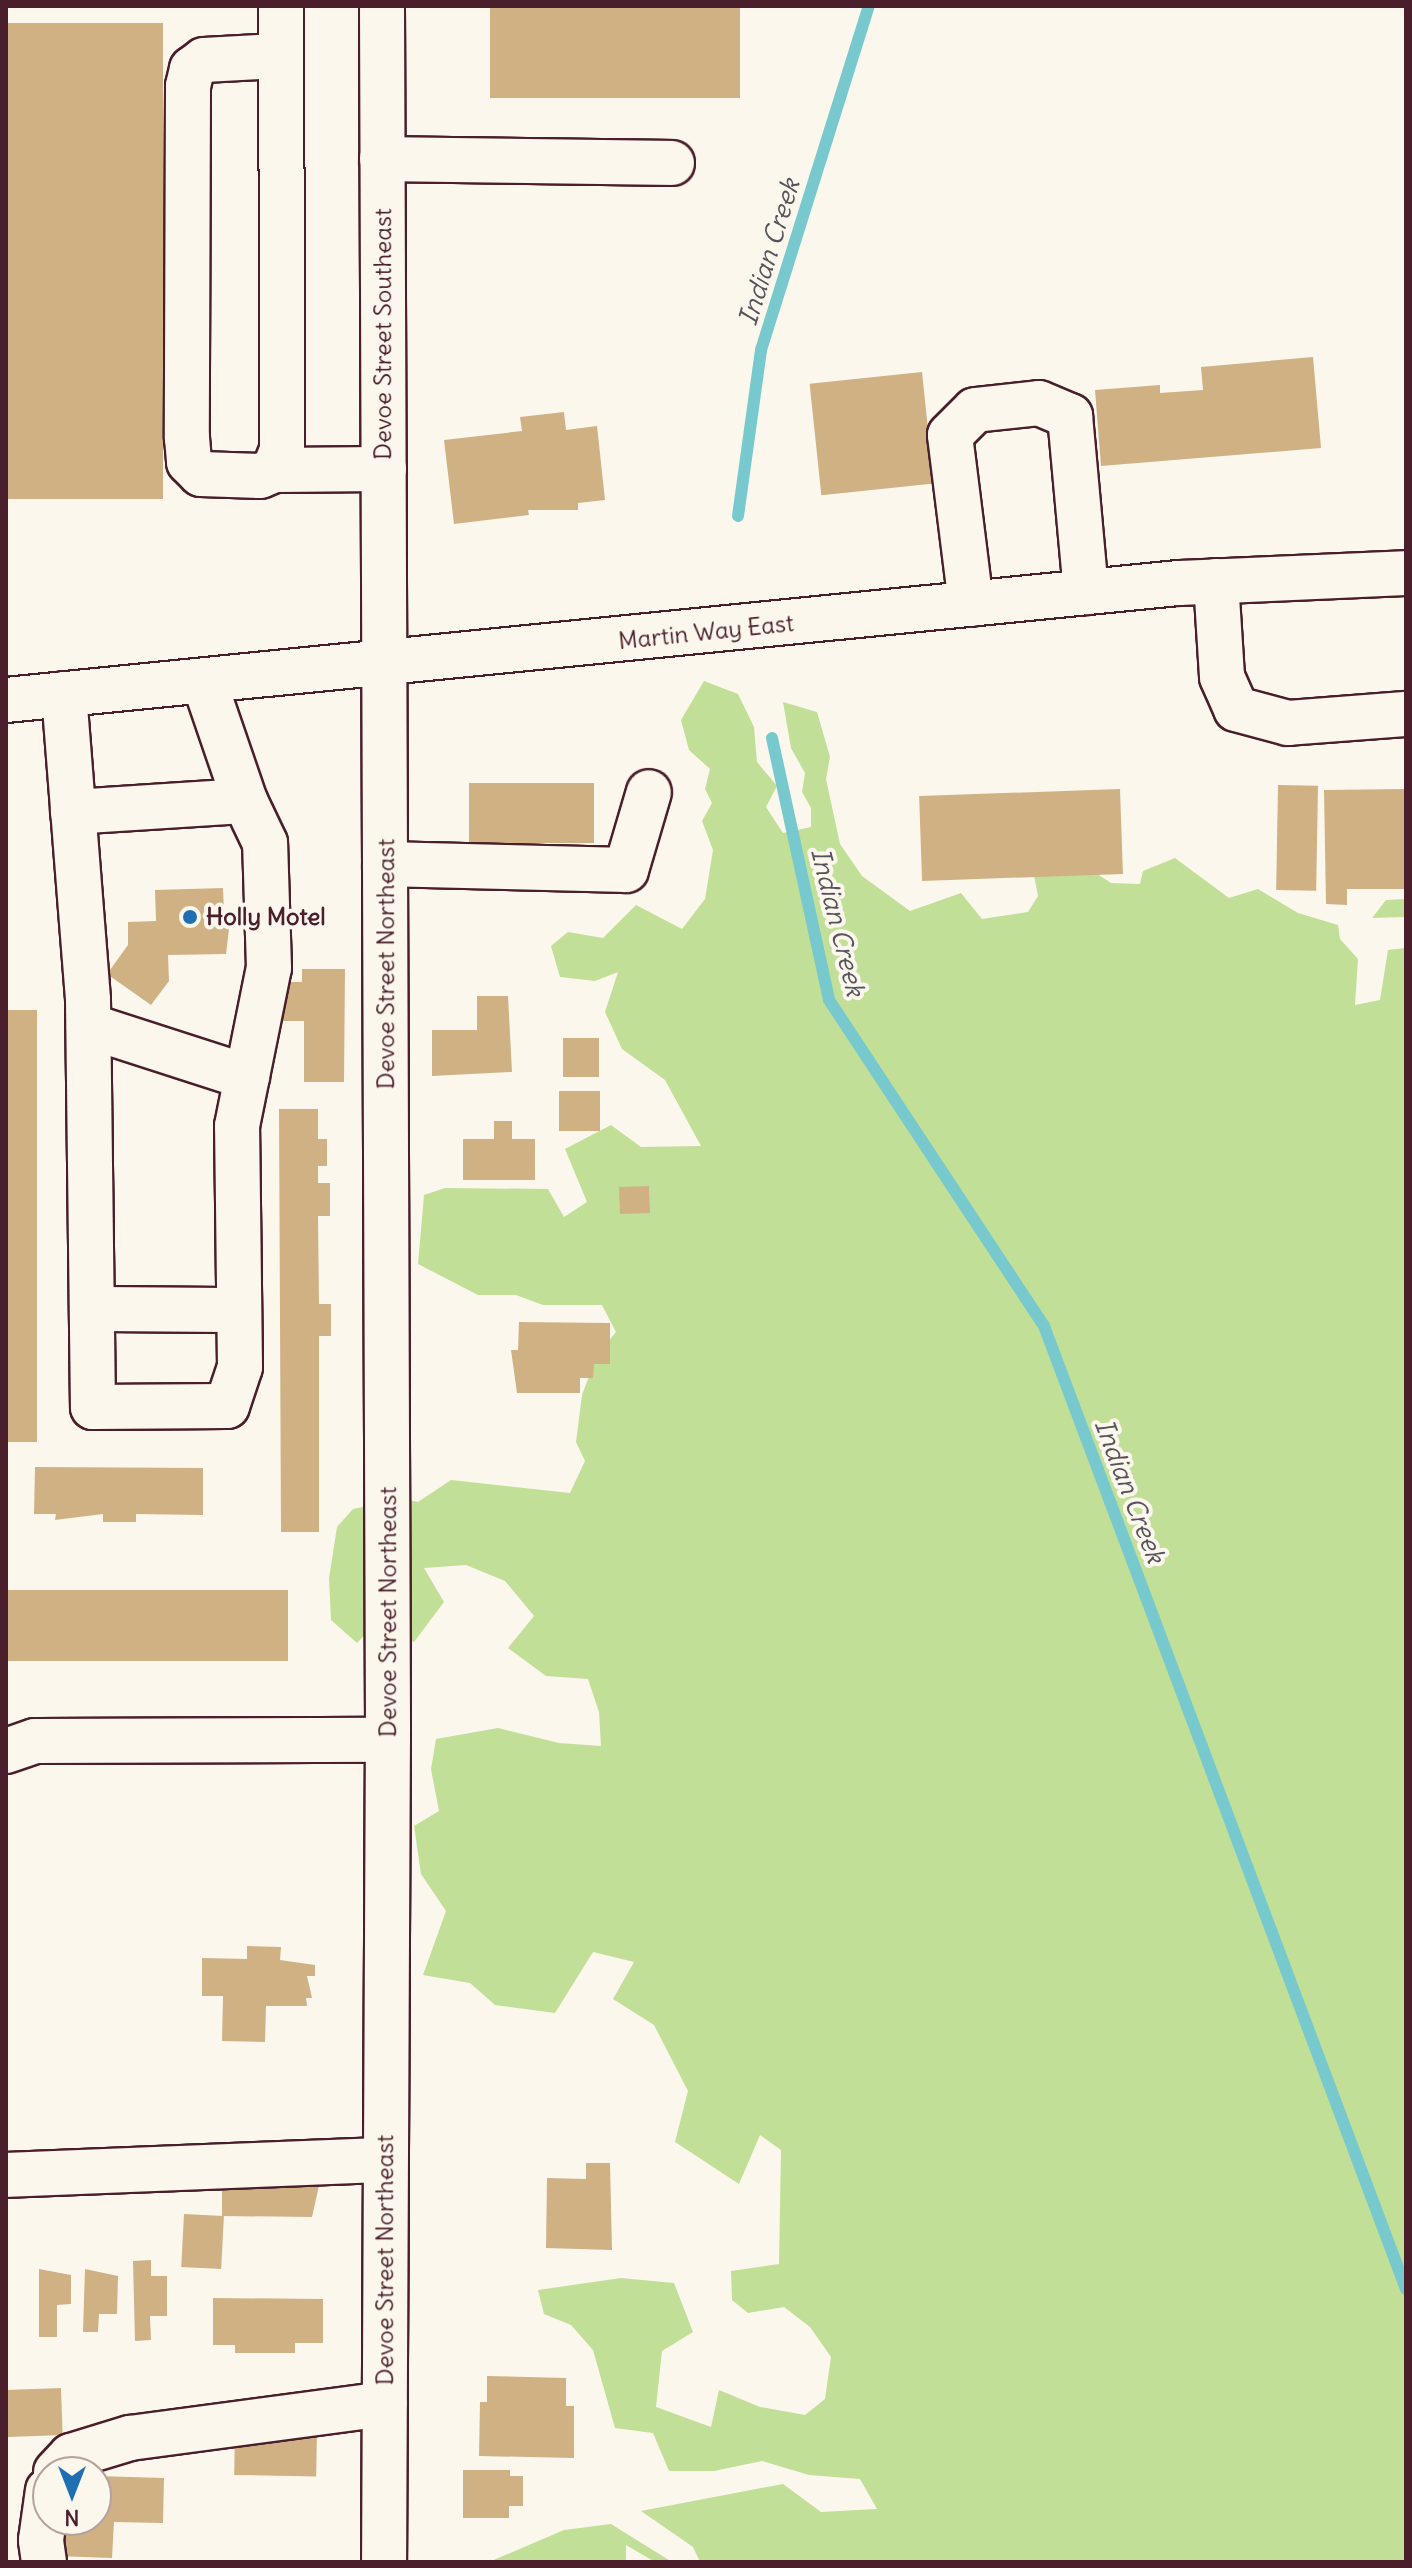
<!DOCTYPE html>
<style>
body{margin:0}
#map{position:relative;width:1412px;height:2568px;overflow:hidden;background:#fbf7ec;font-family:Delius,sans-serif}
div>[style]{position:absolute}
.green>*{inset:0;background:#c1df97}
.stream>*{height:12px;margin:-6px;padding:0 6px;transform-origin:6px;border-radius:6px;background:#77c9ce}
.building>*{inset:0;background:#cfb184;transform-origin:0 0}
.roads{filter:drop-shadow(2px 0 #4a1f2b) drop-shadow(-2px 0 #4a1f2b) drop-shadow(0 2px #4a1f2b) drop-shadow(0 -2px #4a1f2b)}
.minor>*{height:44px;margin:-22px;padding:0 22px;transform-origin:22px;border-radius:22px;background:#fbf7ec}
.major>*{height:44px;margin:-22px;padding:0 22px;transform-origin:22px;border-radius:22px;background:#fbf7ec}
.dots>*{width:22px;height:22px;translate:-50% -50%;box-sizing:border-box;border:4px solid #fbf7ec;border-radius:50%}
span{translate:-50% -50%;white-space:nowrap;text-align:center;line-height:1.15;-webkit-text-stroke:8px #fbf7ec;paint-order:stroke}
.street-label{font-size:24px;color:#4a1f2b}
.poi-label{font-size:24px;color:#4a1f2b;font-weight:700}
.left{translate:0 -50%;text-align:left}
.water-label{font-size:26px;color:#58525c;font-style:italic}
.frame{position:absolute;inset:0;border:8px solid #4a1f2b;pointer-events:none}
.north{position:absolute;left:32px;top:2456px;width:80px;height:80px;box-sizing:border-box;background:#fbf7ec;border:2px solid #b4a19f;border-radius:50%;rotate:180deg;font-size:22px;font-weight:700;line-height:32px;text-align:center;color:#4a1f2b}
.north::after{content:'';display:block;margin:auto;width:28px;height:36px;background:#1f6fb2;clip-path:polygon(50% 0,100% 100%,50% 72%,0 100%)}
</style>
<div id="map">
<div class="green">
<div style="clip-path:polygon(704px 681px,738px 694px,754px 727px,757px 762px,777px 786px,766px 807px,783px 833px,811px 827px,811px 808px,802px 792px,805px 773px,791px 748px,783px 702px,817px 712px,830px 757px,826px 779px,840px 844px,862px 876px,910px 911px,961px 893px,982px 919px,1028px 912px,1038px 896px,1032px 865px,1070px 856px,1111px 883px,1140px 884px,1143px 871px,1175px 858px,1229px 898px,1258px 889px,1298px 913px,1338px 925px,1340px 939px,1358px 959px,1355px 1005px,1380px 1000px,1388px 950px,1406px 948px,1406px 2562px,700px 2562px,693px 2547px,641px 2511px,783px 2484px,821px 2512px,877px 2509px,860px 2479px,809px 2475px,762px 2461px,714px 2471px,669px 2471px,653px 2433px,615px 2428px,593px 2350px,571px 2325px,544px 2314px,538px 2290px,621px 2278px,674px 2283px,693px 2332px,662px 2351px,656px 2407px,711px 2427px,719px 2390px,760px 2407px,805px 2415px,825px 2399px,831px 2357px,810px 2327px,784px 2307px,748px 2313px,732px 2300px,731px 2271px,779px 2264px,781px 2150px,760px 2135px,739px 2184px,675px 2142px,688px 2091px,654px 2025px,613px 1999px,634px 1962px,593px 1952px,555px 2013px,495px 2005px,470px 1983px,423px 1975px,446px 1911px,421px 1874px,414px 1826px,439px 1811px,431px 1769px,436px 1739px,498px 1728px,559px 1743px,601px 1746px,599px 1712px,588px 1679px,546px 1676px,508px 1648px,534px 1616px,505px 1581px,466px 1565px,424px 1568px,444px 1602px,414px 1642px,374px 1625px,357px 1643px,331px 1620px,329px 1578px,337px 1527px,353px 1509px,403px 1499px,418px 1502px,451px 1480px,570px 1493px,585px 1461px,576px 1442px,582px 1395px,597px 1355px,616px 1332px,602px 1305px,543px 1305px,516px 1295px,478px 1295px,418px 1264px,424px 1195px,445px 1188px,548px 1189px,564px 1217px,587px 1202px,565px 1149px,611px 1125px,641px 1147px,701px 1146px,665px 1080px,622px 1049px,605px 1012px,618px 972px,595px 981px,560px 977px,551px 946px,568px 932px,603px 938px,636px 905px,682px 929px,705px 899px,713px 850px,702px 821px,712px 803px,705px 789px,710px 769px,689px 750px,681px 720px)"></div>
<div style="clip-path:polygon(1406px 899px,1406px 917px,1372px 918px,1386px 900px)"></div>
<div style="clip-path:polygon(611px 2524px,672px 2562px,655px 2562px,626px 2545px,626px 2562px,489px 2562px,564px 2530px)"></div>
</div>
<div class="stream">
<div style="left:738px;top:516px;width:168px;rotate:-82.1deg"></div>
<div style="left:761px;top:350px;width:361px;rotate:-72.6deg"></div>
<div style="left:772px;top:738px;width:268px;rotate:77.7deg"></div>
<div style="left:829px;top:1000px;width:391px;rotate:56.6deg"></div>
<div style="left:1044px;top:1326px;width:1029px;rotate:69.4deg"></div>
</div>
<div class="building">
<div style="left:490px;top:6px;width:250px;height:92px"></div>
<div style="left:6px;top:23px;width:157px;height:476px"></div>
<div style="clip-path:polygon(1313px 357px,1321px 448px,1101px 466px,1095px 390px,1160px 385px,1160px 393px,1203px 390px,1201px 367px)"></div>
<div style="left:922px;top:372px;width:112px;height:113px;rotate:84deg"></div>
<div style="clip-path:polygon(564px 412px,566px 430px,597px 426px,605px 500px,578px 503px,578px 510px,528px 510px,529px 515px,454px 524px,444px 440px,522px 431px,520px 417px)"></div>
<div style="left:469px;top:783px;width:125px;height:60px"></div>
<div style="left:1278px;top:785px;width:40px;height:105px;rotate:1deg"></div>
<div style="left:1120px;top:789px;width:85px;height:201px;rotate:88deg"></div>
<div style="clip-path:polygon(1406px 789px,1406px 889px,1347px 889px,1347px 905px,1326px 904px,1324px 790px)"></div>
<div style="clip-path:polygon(223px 888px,224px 913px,231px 913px,226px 954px,168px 955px,169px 981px,151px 1005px,107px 974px,128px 945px,128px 922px,156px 921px,155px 890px)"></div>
<div style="clip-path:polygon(302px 969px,345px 969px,344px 1082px,304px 1082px,304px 1021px,282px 1021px,282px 982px,302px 982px)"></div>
<div style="clip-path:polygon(477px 996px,508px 996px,512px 1072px,432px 1076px,432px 1030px,477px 1030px)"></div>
<div style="left:6px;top:1010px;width:31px;height:432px"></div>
<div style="left:563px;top:1038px;width:36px;height:39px"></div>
<div style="left:559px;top:1091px;width:41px;height:40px"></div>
<div style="clip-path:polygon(279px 1109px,318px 1109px,318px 1139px,327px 1139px,327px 1166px,318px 1166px,318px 1183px,330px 1183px,330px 1216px,318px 1216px,319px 1304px,331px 1304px,331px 1336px,319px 1336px,319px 1532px,281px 1532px)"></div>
<div style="clip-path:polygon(494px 1121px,512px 1121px,512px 1139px,535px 1139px,535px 1180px,463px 1180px,463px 1139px,494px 1139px)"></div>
<div style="left:649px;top:1186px;width:27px;height:30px;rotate:88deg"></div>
<div style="clip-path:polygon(519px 1322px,610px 1323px,610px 1364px,594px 1364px,593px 1378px,580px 1378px,580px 1393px,517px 1393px,511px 1350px,518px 1350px)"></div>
<div style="clip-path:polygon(35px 1467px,203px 1468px,203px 1515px,136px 1514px,136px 1522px,103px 1522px,103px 1514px,55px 1520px,56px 1514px,34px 1514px)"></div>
<div style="left:6px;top:1590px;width:282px;height:71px"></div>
<div style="clip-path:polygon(247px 1946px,281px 1947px,280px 1960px,315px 1965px,315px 1976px,307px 1976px,312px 1998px,306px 1998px,307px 2006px,266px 2006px,265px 2042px,222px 2041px,223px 1996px,202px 1996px,202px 1958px,247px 1959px)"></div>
<div style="clip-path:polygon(586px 2163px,610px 2163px,612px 2250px,546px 2248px,547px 2178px,586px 2179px)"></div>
<div style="clip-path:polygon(320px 2181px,312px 2217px,222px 2216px,222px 2186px)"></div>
<div style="left:184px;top:2214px;width:40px;height:53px;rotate:3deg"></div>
<div style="clip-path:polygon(151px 2260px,151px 2276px,167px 2276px,167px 2316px,150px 2316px,151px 2340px,135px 2341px,133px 2261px)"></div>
<div style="clip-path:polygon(39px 2269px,71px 2275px,71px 2304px,57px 2305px,57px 2337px,39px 2337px)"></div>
<div style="clip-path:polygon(85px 2269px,118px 2276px,117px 2314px,99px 2314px,98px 2332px,83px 2332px)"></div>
<div style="clip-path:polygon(213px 2298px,323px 2299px,323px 2343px,295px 2343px,295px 2353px,235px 2353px,235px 2345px,213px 2345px)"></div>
<div style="clip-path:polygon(487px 2376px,566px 2378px,566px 2406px,574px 2406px,574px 2458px,479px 2456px,480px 2402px,487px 2402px)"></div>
<div style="left:61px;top:2388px;width:47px;height:55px;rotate:88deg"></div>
<div style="left:235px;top:2428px;width:82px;height:47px;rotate:1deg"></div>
<div style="clip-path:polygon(463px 2470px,510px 2470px,510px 2476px,523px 2476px,523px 2506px,509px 2506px,509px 2518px,463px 2518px)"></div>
<div style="clip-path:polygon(96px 2476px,164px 2478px,163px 2523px,114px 2522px,112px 2558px,55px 2556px,56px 2520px,96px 2520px)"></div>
</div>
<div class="roads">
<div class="minor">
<div style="left:382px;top:6px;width:1722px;rotate:89.8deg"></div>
<div style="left:388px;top:1728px;width:834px;rotate:90.27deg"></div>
<div style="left:277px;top:56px;width:73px;rotate:176.9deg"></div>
<div style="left:204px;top:60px;width:15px;rotate:143deg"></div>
<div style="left:192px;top:69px;width:17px;rotate:103deg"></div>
<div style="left:188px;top:86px;width:352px;rotate:90.2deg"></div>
<div style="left:187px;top:438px;width:24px;rotate:85deg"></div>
<div style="left:189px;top:462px;width:17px;rotate:45deg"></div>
<div style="left:201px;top:474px;width:59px;rotate:1.9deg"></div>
<div style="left:260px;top:476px;width:15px;rotate:-23deg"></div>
<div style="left:274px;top:470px;width:22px;rotate:-68deg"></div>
<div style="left:282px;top:450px;width:444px;rotate:-90.1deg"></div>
<div style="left:382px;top:159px;width:290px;rotate:0.8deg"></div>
<div style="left:274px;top:470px;width:110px;rotate:-0.5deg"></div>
<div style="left:1216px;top:581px;width:96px;rotate:86.4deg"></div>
<div style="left:1222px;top:677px;width:35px;rotate:66deg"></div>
<div style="left:1236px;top:709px;width:54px;rotate:15.1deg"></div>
<div style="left:1288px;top:723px;width:118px;rotate:-4.4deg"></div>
<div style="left:971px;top:604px;width:170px;rotate:-97.1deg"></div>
<div style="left:950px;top:435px;width:35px;rotate:-45deg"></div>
<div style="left:975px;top:410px;width:64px;rotate:-6.2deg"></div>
<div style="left:1039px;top:403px;width:34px;rotate:23deg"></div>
<div style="left:1070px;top:416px;width:177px;rotate:84.8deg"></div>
<div style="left:64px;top:694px;width:307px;rotate:85.5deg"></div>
<div style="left:88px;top:1000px;width:407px;rotate:89.3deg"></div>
<div style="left:93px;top:1407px;width:134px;rotate:-0.4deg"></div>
<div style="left:227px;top:1406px;width:41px;rotate:-71.6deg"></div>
<div style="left:240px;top:1367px;width:241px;rotate:-90.7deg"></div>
<div style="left:237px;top:1126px;width:161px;rotate:-78.6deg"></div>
<div style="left:269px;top:968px;width:125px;rotate:-91.8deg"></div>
<div style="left:265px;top:843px;width:47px;rotate:-115.5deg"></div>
<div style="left:245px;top:801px;width:127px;rotate:-108.9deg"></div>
<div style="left:73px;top:812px;width:172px;rotate:-3.7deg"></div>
<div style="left:385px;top:864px;width:241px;rotate:1.4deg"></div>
<div style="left:626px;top:870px;width:81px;rotate:-73.6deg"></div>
<div style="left:89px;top:1026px;width:166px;rotate:17.9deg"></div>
<div style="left:92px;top:1309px;width:144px;rotate:0.4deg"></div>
<div style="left:6px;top:1751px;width:31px;rotate:-19deg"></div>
<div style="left:35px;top:1741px;width:353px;rotate:-0.2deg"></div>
<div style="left:6px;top:2175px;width:378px;rotate:-2.3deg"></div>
<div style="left:56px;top:2472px;width:22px;rotate:-47deg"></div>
<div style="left:71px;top:2456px;width:62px;rotate:-17deg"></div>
<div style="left:130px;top:2438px;width:257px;rotate:-7.6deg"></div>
<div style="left:44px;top:2562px;width:22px;rotate:-98deg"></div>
<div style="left:41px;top:2540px;width:50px;rotate:-82deg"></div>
</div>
<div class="major">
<div style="left:6px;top:700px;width:1179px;rotate:-5.7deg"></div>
<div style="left:1179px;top:583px;width:227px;rotate:-2.5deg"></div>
</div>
</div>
<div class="dots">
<div style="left:190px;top:917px;background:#1f6fb2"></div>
</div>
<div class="street-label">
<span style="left:383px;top:334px;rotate:-90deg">Devoe Street Southeast</span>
<span style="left:706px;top:632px;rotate:-6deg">Martin Way East</span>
<span style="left:386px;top:964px;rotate:-90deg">Devoe Street Northeast</span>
<span style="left:388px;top:1612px;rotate:-90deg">Devoe Street Northeast</span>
<span style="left:385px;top:2260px;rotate:-90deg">Devoe Street Northeast</span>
</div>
<div class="poi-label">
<span class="left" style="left:206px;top:917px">Holly Motel</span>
</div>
<div class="water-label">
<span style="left:769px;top:252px;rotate:-73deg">Indian Creek</span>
<span style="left:838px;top:922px;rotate:76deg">Indian Creek</span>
<span style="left:1130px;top:1491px;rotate:69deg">Indian Creek</span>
</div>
<div class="frame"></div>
<div class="north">N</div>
</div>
